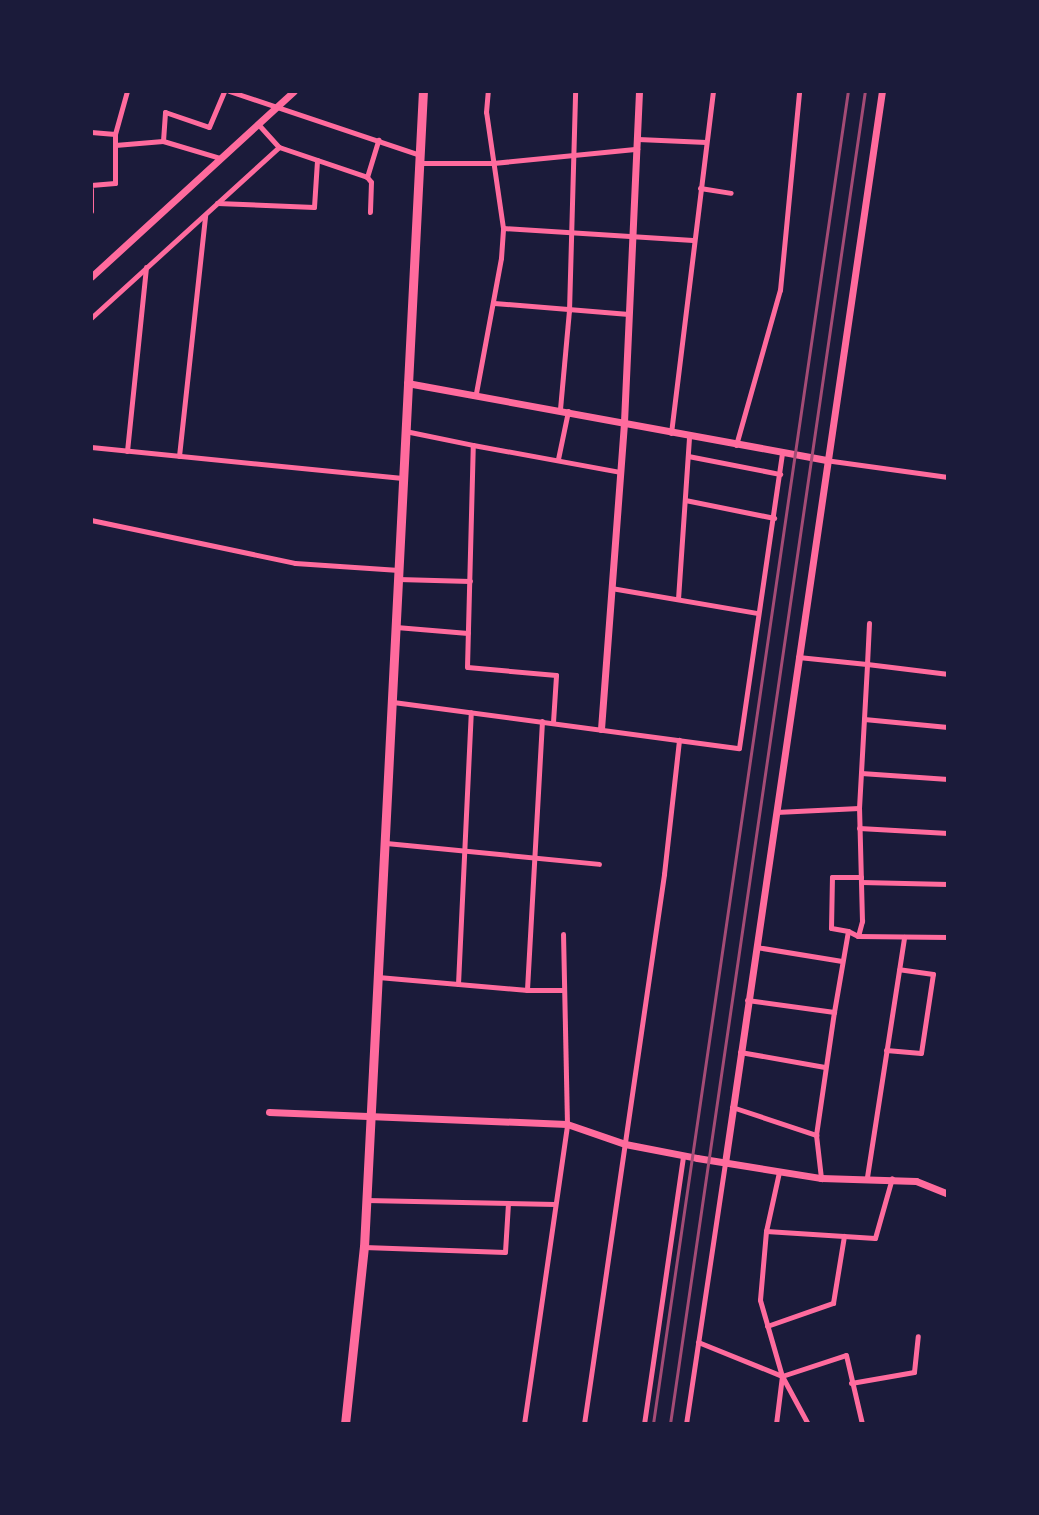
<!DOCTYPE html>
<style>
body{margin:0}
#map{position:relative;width:1039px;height:1515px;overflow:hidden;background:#1b1b3a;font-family:"Titillium Web",sans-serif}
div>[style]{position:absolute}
.minor>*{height:5px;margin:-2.5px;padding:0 2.5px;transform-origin:2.5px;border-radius:2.5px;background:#ff6b9d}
.tertiary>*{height:7px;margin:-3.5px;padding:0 3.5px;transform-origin:3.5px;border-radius:3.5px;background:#ff6b9d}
.trunk>*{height:9px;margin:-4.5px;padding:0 4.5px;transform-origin:4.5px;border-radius:4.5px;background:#ff6b9d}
.rail>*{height:2.5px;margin:-1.25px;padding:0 1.25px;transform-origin:1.25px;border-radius:1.25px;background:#a44b75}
span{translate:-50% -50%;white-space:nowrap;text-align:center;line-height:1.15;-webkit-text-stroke:5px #1b1b3a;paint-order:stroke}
.frame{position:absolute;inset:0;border:93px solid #1b1b3a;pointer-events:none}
</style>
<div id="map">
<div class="minor">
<div style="left:229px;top:91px;width:201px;rotate:18.5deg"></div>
<div style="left:258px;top:124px;width:31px;rotate:48deg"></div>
<div style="left:91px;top:132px;width:24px;rotate:5deg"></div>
<div style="left:638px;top:139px;width:68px;rotate:2.5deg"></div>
<div style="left:163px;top:141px;width:29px;rotate:-86deg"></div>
<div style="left:165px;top:112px;width:46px;rotate:18.8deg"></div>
<div style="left:209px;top:127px;width:39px;rotate:-67deg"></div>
<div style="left:115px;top:145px;width:48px;rotate:-4.8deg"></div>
<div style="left:163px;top:141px;width:59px;rotate:16.6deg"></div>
<div style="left:420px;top:163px;width:73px"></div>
<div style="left:493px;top:163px;width:145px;rotate:-5.6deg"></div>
<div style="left:367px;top:177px;width:6px;rotate:51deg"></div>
<div style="left:371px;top:182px;width:30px;rotate:92deg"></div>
<div style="left:91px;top:185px;width:24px;rotate:-5deg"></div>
<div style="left:115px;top:183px;width:49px;rotate:-90deg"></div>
<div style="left:115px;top:134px;width:45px;rotate:-74.4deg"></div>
<div style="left:700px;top:188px;width:31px;rotate:9deg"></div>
<div style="left:91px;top:189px;width:22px;rotate:90deg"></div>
<div style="left:217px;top:203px;width:97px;rotate:2.4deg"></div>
<div style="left:314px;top:207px;width:47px;rotate:-86.3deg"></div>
<div style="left:503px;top:228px;width:190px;rotate:3.6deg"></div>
<div style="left:494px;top:303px;width:135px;rotate:4.7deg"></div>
<div style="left:91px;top:318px;width:254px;rotate:-42.3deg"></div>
<div style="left:279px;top:147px;width:93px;rotate:18.8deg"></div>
<div style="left:367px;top:177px;width:39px;rotate:-73deg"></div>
<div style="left:476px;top:393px;width:137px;rotate:-79.5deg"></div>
<div style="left:501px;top:258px;width:30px;rotate:-86deg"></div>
<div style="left:503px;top:228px;width:117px;rotate:-98.3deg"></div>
<div style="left:486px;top:112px;width:21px;rotate:-85deg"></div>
<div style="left:560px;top:409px;width:98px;rotate:-84.8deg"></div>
<div style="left:569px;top:311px;width:220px;rotate:-88.4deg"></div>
<div style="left:405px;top:431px;width:69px;rotate:11.6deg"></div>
<div style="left:671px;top:433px;width:345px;rotate:-83deg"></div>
<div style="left:736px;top:445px;width:161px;rotate:-74.2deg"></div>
<div style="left:780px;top:290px;width:200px;rotate:-84.5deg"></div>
<div style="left:91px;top:447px;width:313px;rotate:5.7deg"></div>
<div style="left:127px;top:451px;width:185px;rotate:-84.1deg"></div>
<div style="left:179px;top:456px;width:242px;rotate:-83.8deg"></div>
<div style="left:688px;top:456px;width:94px;rotate:11.1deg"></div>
<div style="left:558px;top:459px;width:49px;rotate:-78.2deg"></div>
<div style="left:825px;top:460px;width:124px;rotate:7.9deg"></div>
<div style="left:685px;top:500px;width:91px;rotate:11.4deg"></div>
<div style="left:91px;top:520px;width:208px;rotate:11.9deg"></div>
<div style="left:295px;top:563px;width:104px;rotate:3.9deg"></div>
<div style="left:398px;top:579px;width:72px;rotate:1.6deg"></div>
<div style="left:611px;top:588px;width:149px;rotate:9.7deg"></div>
<div style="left:678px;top:599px;width:163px;rotate:-86.1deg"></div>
<div style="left:396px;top:627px;width:72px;rotate:4.8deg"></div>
<div style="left:798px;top:657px;width:69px;rotate:5.8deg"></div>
<div style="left:867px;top:664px;width:41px;rotate:-87.2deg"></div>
<div style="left:393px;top:702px;width:349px;rotate:7.6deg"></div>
<div style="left:739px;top:748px;width:298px;rotate:-81.7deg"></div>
<div style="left:864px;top:719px;width:84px;rotate:5.4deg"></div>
<div style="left:542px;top:721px;width:269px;rotate:93.2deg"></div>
<div style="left:527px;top:990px;width:36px"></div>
<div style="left:553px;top:722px;width:47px;rotate:-86.3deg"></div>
<div style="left:556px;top:675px;width:89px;rotate:-174.9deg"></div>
<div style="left:467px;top:667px;width:222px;rotate:-88.5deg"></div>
<div style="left:473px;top:445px;width:149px;rotate:10.4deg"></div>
<div style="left:861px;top:773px;width:87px;rotate:3.9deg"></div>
<div style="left:776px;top:812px;width:83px;rotate:-2.8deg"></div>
<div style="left:859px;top:828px;width:89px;rotate:3.2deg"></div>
<div style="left:386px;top:843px;width:214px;rotate:5.6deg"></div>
<div style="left:861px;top:882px;width:87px;rotate:1.3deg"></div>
<div style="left:848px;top:931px;width:17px;rotate:-170deg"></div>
<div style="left:831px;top:928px;width:51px;rotate:-88.9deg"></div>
<div style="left:832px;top:877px;width:29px"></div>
<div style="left:858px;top:936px;width:90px;rotate:0.6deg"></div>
<div style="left:756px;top:947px;width:87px;rotate:9.2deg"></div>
<div style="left:378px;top:977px;width:150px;rotate:5deg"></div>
<div style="left:458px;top:984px;width:272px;rotate:-87.3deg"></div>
<div style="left:747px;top:1000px;width:88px;rotate:7.9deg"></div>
<div style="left:886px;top:1050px;width:35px;rotate:5deg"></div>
<div style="left:921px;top:1053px;width:80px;rotate:-81.4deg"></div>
<div style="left:933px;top:974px;width:34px;rotate:-172deg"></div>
<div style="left:740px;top:1052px;width:86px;rotate:10deg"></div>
<div style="left:732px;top:1107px;width:89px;rotate:18.4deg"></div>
<div style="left:779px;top:1172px;width:60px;rotate:102.4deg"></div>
<div style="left:766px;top:1231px;width:69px;rotate:95deg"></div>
<div style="left:760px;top:1300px;width:79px;rotate:73.9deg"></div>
<div style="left:782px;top:1376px;width:55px;rotate:61.6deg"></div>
<div style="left:867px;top:1177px;width:243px;rotate:-81.2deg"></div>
<div style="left:821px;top:1178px;width:43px;rotate:-96.6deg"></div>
<div style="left:816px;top:1135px;width:124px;rotate:-81.7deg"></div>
<div style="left:834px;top:1012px;width:82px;rotate:-80.2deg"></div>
<div style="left:848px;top:931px;width:11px;rotate:27deg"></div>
<div style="left:858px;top:936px;width:16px;rotate:-75deg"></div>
<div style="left:862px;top:921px;width:113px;rotate:-91.5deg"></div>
<div style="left:859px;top:808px;width:144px;rotate:-86.8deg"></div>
<div style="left:867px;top:664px;width:82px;rotate:7deg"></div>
<div style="left:366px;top:1200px;width:189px;rotate:1.2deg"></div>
<div style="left:766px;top:1231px;width:109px;rotate:3.7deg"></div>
<div style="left:875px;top:1238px;width:62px;rotate:-74.2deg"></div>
<div style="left:364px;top:1247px;width:141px;rotate:2deg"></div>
<div style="left:505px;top:1252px;width:49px;rotate:-86.5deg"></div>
<div style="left:767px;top:1326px;width:70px;rotate:-19.2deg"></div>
<div style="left:833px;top:1303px;width:68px;rotate:-80.7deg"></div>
<div style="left:698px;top:1342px;width:91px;rotate:22deg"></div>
<div style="left:782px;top:1376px;width:67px;rotate:-18.2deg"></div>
<div style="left:846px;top:1355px;width:71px;rotate:76.9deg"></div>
<div style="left:851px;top:1383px;width:64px;rotate:-9.9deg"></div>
<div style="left:914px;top:1372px;width:36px;rotate:-84deg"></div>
<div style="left:524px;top:1424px;width:303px;rotate:-81.8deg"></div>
<div style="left:567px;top:1124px;width:190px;rotate:-91.2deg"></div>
<div style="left:584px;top:1424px;width:556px;rotate:-81.72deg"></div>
<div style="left:664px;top:874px;width:135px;rotate:-83.6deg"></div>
<div style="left:644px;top:1424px;width:271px;rotate:-81.7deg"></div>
<div style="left:686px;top:1424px;width:264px;rotate:-81.5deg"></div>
<div style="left:776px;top:1424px;width:48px;rotate:-82.9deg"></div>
</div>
<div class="tertiary">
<div style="left:91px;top:277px;width:275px;rotate:-42.5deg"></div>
<div style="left:407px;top:383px;width:425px;rotate:10.4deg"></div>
<div style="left:601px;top:729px;width:308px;rotate:-85.7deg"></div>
<div style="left:624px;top:422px;width:331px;rotate:-87.4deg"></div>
<div style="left:269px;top:1112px;width:298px;rotate:2.3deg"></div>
<div style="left:567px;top:1124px;width:61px;rotate:19deg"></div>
<div style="left:625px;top:1144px;width:73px;rotate:11deg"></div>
<div style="left:697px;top:1158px;width:126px;rotate:9.2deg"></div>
<div style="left:821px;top:1178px;width:95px;rotate:1.8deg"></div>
<div style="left:916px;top:1181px;width:35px;rotate:22deg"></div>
<div style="left:725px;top:1163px;width:1083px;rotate:-81.67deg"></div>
</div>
<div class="trunk">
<div style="left:345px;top:1424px;width:178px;rotate:-83.9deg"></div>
<div style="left:364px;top:1247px;width:1158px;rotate:-87.08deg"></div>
</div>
<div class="rail">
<div style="left:653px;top:1424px;width:1347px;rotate:-81.68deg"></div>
<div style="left:670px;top:1424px;width:1347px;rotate:-81.68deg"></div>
</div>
<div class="frame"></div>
</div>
